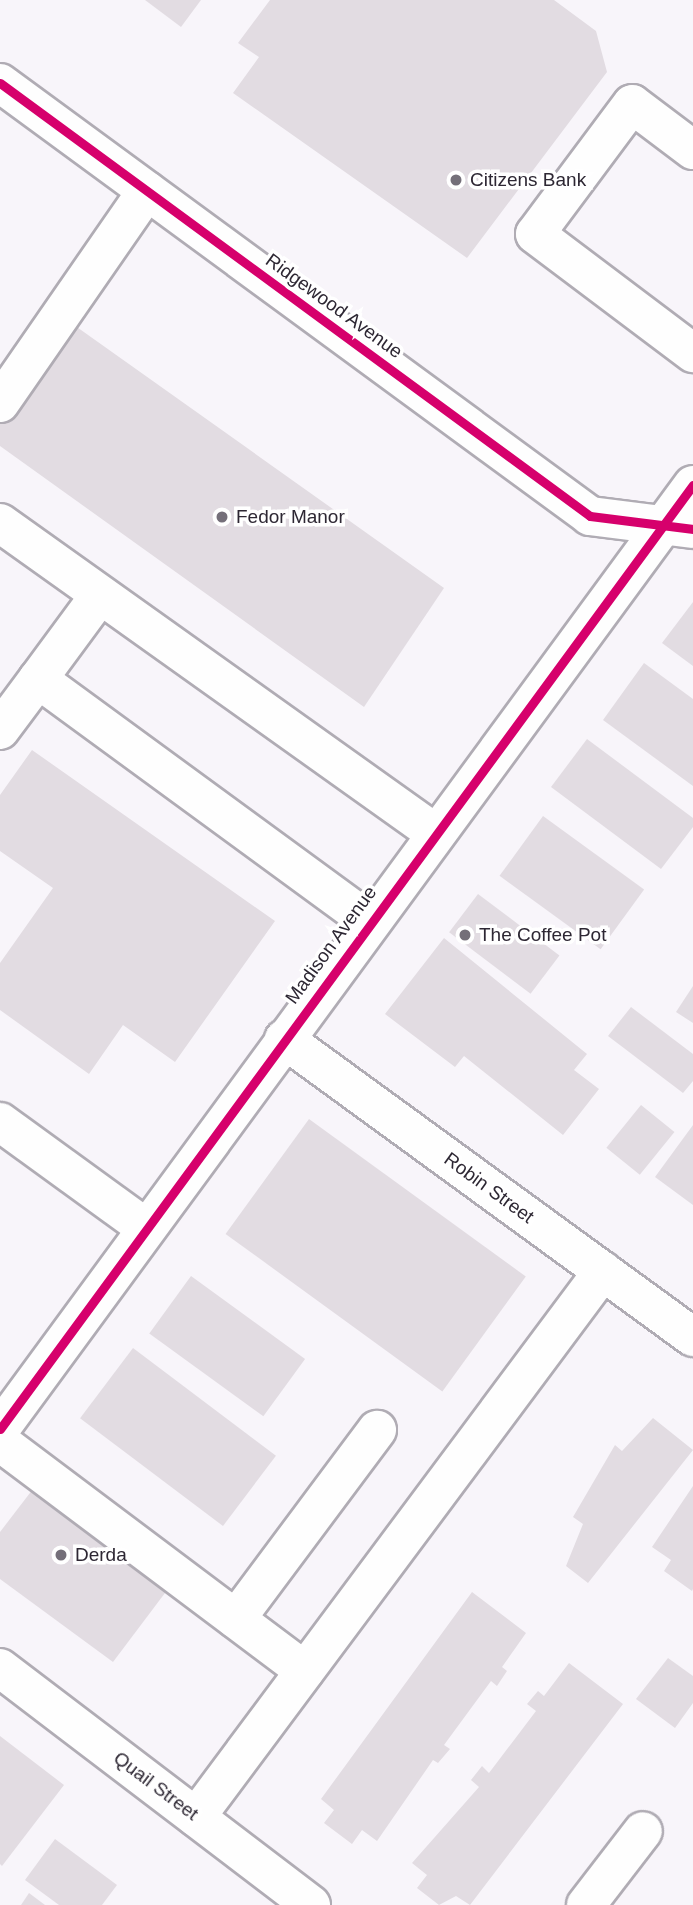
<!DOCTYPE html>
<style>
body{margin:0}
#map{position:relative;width:693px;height:1905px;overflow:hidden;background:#f8f5fa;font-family:Arial,sans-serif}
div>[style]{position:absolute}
.building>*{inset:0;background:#e2dce2;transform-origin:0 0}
.roads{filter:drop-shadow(2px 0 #b0acb4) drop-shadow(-2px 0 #b0acb4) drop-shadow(0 2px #b0acb4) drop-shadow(0 -2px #b0acb4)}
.minor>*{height:38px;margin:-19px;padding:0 19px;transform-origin:19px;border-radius:19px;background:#fefefe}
.major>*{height:38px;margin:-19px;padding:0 19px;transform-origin:19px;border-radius:19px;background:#fefefe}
.cycleway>*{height:9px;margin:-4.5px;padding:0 4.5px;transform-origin:4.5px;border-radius:4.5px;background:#d6006c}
.dots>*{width:19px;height:19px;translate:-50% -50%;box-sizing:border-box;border:4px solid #fff;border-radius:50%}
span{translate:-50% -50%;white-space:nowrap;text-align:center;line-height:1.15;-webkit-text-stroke:7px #fff;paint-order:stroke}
.poi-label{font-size:19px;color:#2d2733}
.left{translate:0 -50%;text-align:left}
.street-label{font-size:19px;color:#2d2733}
</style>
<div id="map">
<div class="building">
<div style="clip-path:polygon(145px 0,201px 0,181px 27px)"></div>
<div style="clip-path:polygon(270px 0,554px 0,596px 31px,607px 72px,467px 258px,233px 93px,259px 57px,238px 43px)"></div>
<div style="clip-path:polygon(74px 325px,444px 588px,364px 707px,0 446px,0 423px)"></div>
<div style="clip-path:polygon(693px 602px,693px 666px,662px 643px)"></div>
<div style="clip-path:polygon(644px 663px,693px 699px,693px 786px,603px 720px)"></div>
<div style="clip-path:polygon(587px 739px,693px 818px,693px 827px,661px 869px,551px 787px)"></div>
<div style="clip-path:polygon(32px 750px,275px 921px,175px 1062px,123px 1025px,89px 1074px,0 1010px,0 963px,53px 888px,0 851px,0 795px)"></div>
<div style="left:543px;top:816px;width:125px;height:74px;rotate:36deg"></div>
<div style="left:478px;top:894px;width:102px;height:48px;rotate:37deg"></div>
<div style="clip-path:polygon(444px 938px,587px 1054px,574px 1070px,599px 1089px,563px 1135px,464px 1056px,455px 1067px,385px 1014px)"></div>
<div style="clip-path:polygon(693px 986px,693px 1023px,676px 1012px)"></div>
<div style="clip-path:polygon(631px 1007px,693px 1054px,693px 1081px,683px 1093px,608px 1036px)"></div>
<div style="left:641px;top:1105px;width:43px;height:55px;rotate:39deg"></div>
<div style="left:309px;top:1119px;width:268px;height:142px;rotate:36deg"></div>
<div style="clip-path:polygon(693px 1125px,693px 1205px,655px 1177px)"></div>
<div style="left:191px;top:1276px;width:141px;height:71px;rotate:36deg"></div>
<div style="left:133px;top:1348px;width:179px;height:88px;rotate:37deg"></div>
<div style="clip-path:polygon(653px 1418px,693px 1450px,588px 1583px,566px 1566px,583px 1524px,573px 1517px,615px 1445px,622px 1451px)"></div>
<div style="clip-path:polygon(693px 1486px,693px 1589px,692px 1591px,664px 1571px,671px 1560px,652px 1547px)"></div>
<div style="clip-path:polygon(33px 1489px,168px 1589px,113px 1662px,0 1579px,0 1532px)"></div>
<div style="clip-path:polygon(472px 1592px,526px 1633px,502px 1667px,507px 1671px,497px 1686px,491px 1681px,444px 1745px,450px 1749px,438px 1763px,433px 1760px,377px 1841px,362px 1830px,352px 1844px,324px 1823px,334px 1810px,321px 1799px)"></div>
<div style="clip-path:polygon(668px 1658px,693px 1676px,693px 1703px,675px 1728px,636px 1699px)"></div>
<div style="clip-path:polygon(569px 1663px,623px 1704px,470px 1905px,456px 1896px,439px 1905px,417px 1888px,427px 1875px,412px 1863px,479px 1787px,471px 1780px,482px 1766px,489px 1773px,536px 1711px,527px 1704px,538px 1691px,544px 1696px)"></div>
<div style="clip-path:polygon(0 1736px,64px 1785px,2px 1866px,0 1864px)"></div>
<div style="clip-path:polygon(55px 1839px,117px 1885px,102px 1905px,59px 1905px,25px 1880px)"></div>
<div style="clip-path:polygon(29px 1893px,45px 1905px,21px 1905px)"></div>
</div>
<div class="roads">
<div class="minor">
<div style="left:0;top:83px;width:732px;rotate:36.27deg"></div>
<div style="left:590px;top:516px;width:104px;rotate:7.2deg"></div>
<div style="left:693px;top:150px;width:76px;rotate:-143deg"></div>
<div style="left:632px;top:104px;width:162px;rotate:126.7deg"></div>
<div style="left:535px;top:234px;width:198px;rotate:37deg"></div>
<div style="left:0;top:403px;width:258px;rotate:-55.3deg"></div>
<div style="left:0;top:523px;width:534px;rotate:35.48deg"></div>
<div style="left:38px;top:679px;width:104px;rotate:-53.6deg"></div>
<div style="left:0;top:730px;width:64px;rotate:-53.3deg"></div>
<div style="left:38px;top:679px;width:411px;rotate:36.2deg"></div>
<div style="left:284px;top:1039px;width:506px;rotate:36.08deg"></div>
<div style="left:0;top:1122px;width:180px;rotate:36deg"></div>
<div style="left:0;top:1442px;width:381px;rotate:36.9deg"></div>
<div style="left:236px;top:1619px;width:236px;rotate:-53.3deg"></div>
<div style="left:0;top:1668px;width:391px;rotate:37.3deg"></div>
<div style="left:196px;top:1817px;width:681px;rotate:-53.3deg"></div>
<div style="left:586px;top:1905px;width:93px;rotate:-52.4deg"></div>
</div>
<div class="major">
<div style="left:0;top:1429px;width:1171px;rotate:-53.72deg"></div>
</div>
</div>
<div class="cycleway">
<div style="left:0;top:83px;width:732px;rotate:36.27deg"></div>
<div style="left:590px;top:516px;width:104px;rotate:7.2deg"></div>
<div style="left:0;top:1429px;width:1171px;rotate:-53.72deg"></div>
</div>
<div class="dots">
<div style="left:456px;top:180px;background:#746f79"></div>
<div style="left:222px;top:517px;background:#746f79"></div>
<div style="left:465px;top:935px;background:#746f79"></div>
<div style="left:61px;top:1555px;background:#746f79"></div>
</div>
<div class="poi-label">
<span class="left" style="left:470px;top:180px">Citizens Bank</span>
<span class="left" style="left:236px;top:517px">Fedor Manor</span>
<span class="left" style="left:479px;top:935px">The Coffee Pot</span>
<span class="left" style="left:75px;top:1555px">Derda</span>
</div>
<div class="street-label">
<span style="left:334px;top:306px;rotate:36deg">Ridgewood Avenue</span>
<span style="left:331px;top:945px;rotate:-54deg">Madison Avenue</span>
<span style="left:489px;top:1188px;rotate:36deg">Robin Street</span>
<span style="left:156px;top:1786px;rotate:37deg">Quail Street</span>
</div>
</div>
